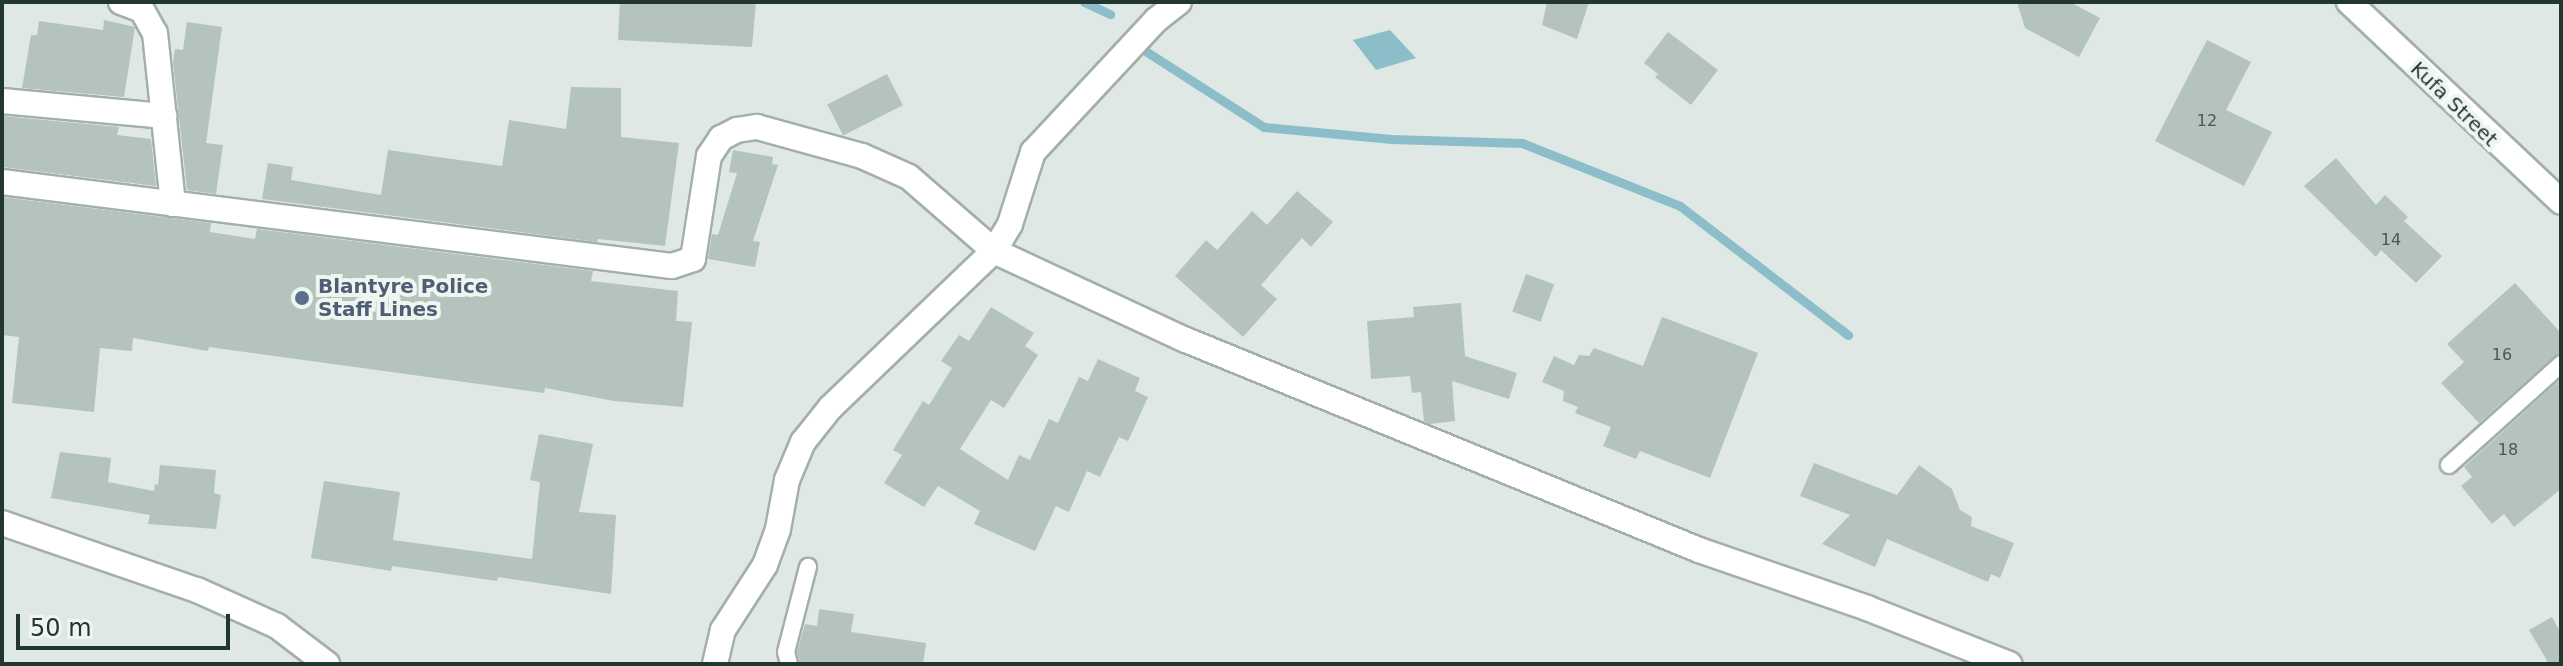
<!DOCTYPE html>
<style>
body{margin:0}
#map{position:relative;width:2563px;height:666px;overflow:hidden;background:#dfe8e4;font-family:"DejaVu Sans",sans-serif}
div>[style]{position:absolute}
.water>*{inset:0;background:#8bbec9}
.stream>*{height:9px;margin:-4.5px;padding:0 4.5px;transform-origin:4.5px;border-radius:4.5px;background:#8bbec9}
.building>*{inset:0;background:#b5c3bd;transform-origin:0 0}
.roads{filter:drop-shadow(2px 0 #a3afab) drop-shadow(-2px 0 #a3afab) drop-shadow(0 2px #a3afab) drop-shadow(0 -2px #a3afab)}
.service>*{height:16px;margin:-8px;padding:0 8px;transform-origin:8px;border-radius:8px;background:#fff}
.minor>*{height:24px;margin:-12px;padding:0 12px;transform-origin:12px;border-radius:12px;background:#fff}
.dots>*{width:22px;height:22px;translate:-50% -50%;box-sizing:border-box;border:4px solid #eff6f2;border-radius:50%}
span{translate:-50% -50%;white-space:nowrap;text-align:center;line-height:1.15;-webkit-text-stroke:8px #eff6f2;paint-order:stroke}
.number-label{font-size:16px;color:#475a54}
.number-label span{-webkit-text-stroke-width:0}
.street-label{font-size:20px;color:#223731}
.service-label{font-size:20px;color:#4e5e75;font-weight:700}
.left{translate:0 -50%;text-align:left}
.frame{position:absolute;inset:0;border:4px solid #223731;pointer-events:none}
.scale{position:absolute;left:16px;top:614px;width:214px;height:36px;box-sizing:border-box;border:4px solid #223731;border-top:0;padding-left:10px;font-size:24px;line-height:28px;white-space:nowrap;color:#223731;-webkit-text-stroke:6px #eff6f2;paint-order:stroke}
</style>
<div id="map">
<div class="water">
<div style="clip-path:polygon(1390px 30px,1416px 58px,1376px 70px,1353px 40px)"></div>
</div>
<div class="stream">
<div style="left:1084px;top:2px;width:29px;rotate:25deg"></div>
<div style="left:1147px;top:52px;width:139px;rotate:32.7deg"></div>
<div style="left:1264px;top:127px;width:128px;rotate:5.4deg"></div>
<div style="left:1391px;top:139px;width:131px;rotate:1.7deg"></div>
<div style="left:1522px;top:143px;width:170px;rotate:21.7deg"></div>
<div style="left:1680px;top:206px;width:212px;rotate:37.5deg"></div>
</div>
<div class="building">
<div style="clip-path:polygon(620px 2px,756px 2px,752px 47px,618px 40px)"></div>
<div style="clip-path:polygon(1547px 2px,1589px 2px,1577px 39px,1542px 25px)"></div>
<div style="clip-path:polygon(2017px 2px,2070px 2px,2100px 18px,2079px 57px,2025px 28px)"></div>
<div style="clip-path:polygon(104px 20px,135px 27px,124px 97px,22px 88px,31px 35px,37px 35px,39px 21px,103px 30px)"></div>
<div style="clip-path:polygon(187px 22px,222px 27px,206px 143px,223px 145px,216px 194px,187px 190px,173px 62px,175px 49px,183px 50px)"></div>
<div style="clip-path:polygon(1668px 32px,1718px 70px,1691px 105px,1655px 77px,1658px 74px,1644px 63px)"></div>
<div style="clip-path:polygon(2207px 40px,2251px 62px,2226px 110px,2272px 132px,2244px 186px,2155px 141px)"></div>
<div style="left:887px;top:74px;width:35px;height:67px;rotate:63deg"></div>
<div style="clip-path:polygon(571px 87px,621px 88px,621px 137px,679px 143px,665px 246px,598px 239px,597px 242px,262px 199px,268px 163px,293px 167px,291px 180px,381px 195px,388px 150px,502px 166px,509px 120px,566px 129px)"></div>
<div style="clip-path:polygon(2px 116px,119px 127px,117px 135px,151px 139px,156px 186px,2px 167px)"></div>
<div style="clip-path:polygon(733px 150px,773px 157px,772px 164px,778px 165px,753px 241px,760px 242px,755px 267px,708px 259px,712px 234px,718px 235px,737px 173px,729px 172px)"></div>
<div style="clip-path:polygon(2336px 158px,2376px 205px,2385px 195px,2408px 217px,2404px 221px,2442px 256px,2416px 283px,2381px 250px,2376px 257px,2304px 186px)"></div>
<div style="clip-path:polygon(1297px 191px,1333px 222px,1311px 247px,1302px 238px,1261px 285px,1277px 299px,1243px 337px,1175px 276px,1206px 240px,1217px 250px,1252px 211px,1267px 225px)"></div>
<div style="clip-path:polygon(2px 197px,211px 223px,210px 232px,255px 239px,257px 229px,593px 271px,591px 281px,678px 291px,676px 321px,692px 322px,683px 407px,614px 401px,545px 388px,544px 393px,209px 347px,208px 351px,133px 338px,132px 351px,100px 348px,94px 412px,12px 403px,19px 337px,2px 335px)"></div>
<div style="left:1526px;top:274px;width:30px;height:40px;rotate:20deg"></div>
<div style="clip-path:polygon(2515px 283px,2561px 333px,2561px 353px,2554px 356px,2479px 423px,2441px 383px,2464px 362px,2447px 344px)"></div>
<div style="clip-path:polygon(1461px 303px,1465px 356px,1517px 373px,1509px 399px,1452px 381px,1455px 421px,1430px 424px,1424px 421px,1421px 392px,1412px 393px,1410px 376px,1371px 379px,1367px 321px,1414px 317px,1413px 307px)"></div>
<div style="clip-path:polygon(991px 307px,1034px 333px,1025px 346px,1038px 355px,1004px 408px,991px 400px,960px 449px,1008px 480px,1019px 455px,1030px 460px,1049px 419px,1058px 423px,1079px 377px,1088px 381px,1098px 359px,1140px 378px,1135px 391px,1148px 397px,1128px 441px,1119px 437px,1100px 477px,1087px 471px,1069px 512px,1056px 506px,1035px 551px,974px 524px,980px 511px,938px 486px,924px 507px,884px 483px,902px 455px,893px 450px,923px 401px,929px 405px,952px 368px,941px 361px,959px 335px,969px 341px)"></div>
<div style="clip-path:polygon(1662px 317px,1758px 353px,1710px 478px,1640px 451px,1636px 459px,1603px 446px,1611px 427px,1575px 413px,1578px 407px,1563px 401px,1564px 391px,1542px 382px,1554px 356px,1574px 365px,1579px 355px,1589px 356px,1594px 348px,1643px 366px)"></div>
<div style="clip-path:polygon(2561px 379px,2561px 489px,2514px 527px,2504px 514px,2492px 524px,2461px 486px,2472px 477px,2464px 467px)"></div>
<div style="clip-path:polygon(539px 434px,593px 444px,579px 512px,616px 515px,611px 594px,498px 577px,497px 581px,392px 566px,391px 571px,311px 558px,324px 481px,400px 492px,393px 540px,532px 559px,540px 482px,530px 480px)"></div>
<div style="clip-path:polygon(60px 452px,111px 458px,108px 482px,154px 491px,155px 484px,158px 485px,160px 465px,216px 470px,214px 493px,221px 495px,216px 529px,148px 524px,150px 515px,51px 498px)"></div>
<div style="clip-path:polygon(1814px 463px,1897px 495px,1919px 465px,1952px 489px,1960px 510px,1972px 517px,1971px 526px,2014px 543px,2000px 578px,1991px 574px,1988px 582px,1887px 539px,1875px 567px,1822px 544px,1850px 515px,1800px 496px)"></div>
<div style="clip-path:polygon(819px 609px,854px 614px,851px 632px,926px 643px,923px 664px,800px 664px,797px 652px,805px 624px,817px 626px)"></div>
<div style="clip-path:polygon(2552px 617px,2561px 633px,2561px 664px,2549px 664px,2529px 630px)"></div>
</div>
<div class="roads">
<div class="service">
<div style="left:2449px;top:465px;width:151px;rotate:-42deg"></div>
<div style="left:789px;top:664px;width:12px;rotate:-104deg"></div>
<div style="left:786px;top:652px;width:88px;rotate:-75.5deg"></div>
</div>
<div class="minor">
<div style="left:121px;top:2px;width:22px;rotate:21deg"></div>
<div style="left:142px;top:10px;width:26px;rotate:61deg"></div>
<div style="left:155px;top:33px;width:172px;rotate:84deg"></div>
<div style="left:2349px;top:2px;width:291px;rotate:43.3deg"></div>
<div style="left:2px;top:101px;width:163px;rotate:5.3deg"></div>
<div style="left:2px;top:182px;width:675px;rotate:7.15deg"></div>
<div style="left:672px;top:266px;width:22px;rotate:-18deg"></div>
<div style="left:693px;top:259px;width:104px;rotate:-81.2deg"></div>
<div style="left:709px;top:156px;width:22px;rotate:-56deg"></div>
<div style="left:721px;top:138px;width:18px;rotate:-27deg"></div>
<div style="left:737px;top:130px;width:20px;rotate:-9deg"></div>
<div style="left:757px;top:127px;width:109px;rotate:15.4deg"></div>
<div style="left:862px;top:156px;width:51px;rotate:24.1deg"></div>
<div style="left:909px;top:177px;width:113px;rotate:41deg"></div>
<div style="left:994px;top:251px;width:212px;rotate:24.9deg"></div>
<div style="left:1186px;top:340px;width:554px;rotate:22.26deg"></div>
<div style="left:1699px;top:550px;width:178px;rotate:19deg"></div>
<div style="left:1867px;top:608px;width:153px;rotate:21.5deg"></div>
<div style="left:2px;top:523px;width:206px;rotate:19deg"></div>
<div style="left:197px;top:590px;width:88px;rotate:24.2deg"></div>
<div style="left:277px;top:626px;width:63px;rotate:37.2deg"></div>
<div style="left:715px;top:664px;width:35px;rotate:-77deg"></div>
<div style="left:723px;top:630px;width:77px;rotate:-57.1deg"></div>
<div style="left:765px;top:565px;width:38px;rotate:-70deg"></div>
<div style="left:778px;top:529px;width:50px;rotate:-79.6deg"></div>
<div style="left:787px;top:480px;width:41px;rotate:-67.2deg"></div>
<div style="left:803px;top:442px;width:43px;rotate:-51.5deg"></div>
<div style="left:830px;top:408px;width:227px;rotate:-43.8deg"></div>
<div style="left:994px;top:251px;width:31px;rotate:-59deg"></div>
<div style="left:1010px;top:224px;width:76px;rotate:-72.3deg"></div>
<div style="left:1033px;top:152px;width:180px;rotate:-47deg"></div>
<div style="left:1156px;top:20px;width:29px;rotate:-38deg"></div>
</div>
</div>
<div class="dots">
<div style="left:302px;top:298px;background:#5c6f8a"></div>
</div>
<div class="number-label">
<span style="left:2207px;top:121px">12</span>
<span style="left:2391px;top:240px">14</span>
<span style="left:2502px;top:355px">16</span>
<span style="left:2508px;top:450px">18</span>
</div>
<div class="street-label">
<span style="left:2454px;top:104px;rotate:44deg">Kufa Street</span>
</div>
<div class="service-label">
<span class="left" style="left:318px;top:298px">Blantyre Police<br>Staff Lines</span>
</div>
<div class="frame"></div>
<div class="scale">50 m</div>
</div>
